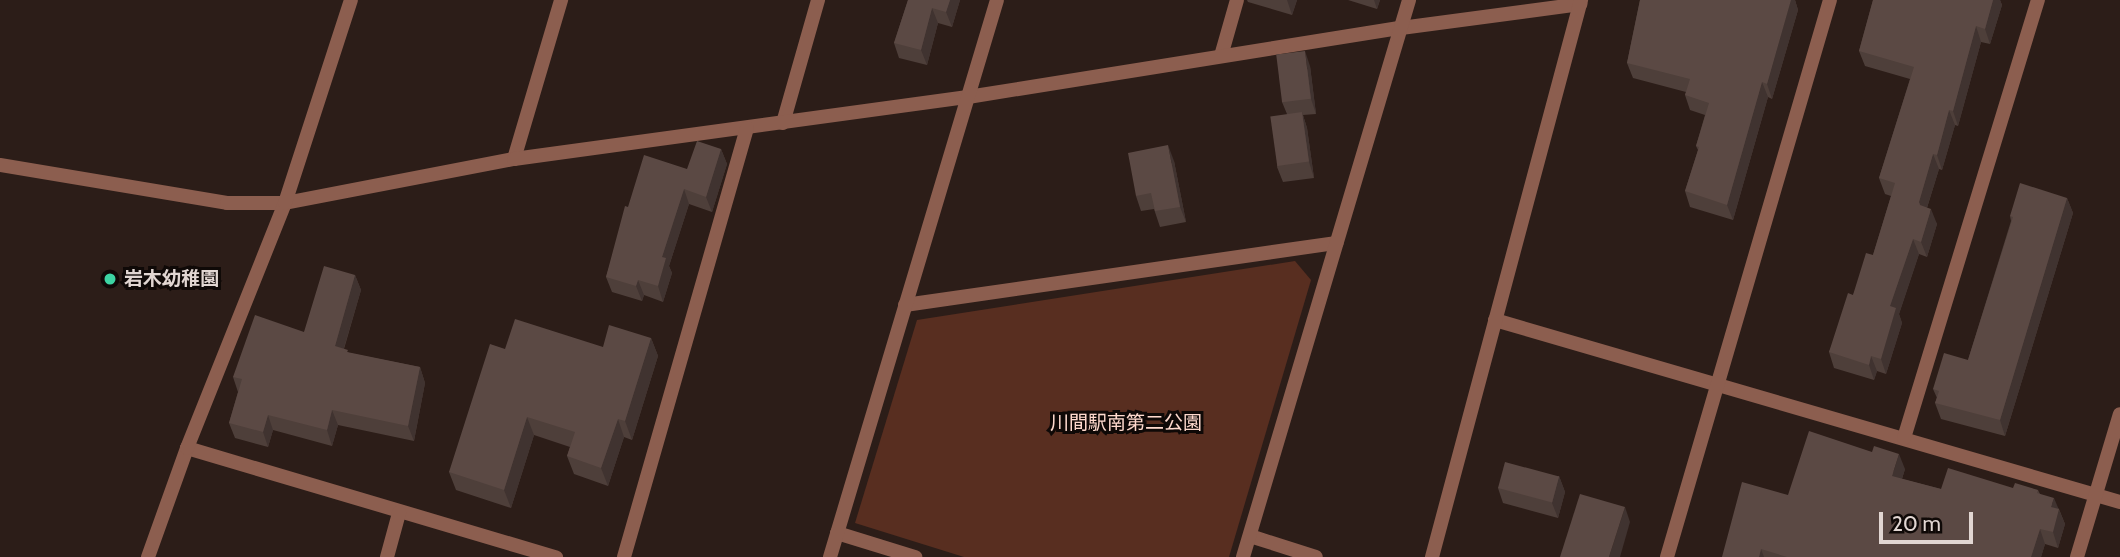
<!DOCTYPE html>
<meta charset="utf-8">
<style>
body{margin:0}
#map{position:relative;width:2120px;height:557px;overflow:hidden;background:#2c1d18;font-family:Cabin,"Noto Sans JP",sans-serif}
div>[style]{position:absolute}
.green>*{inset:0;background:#582e20}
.lane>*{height:14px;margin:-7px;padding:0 7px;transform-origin:7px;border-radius:7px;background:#8c5e4f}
.street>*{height:14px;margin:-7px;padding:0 7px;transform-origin:7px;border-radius:7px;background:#8c5e4f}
.wall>*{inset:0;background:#4e3f3a}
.shaded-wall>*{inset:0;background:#403330}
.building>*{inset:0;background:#5b4944;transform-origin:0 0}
.dots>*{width:19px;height:19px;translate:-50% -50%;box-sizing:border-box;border:4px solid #0f0907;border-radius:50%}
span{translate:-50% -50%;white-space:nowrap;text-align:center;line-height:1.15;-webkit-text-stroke:6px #0f0907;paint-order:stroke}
.poi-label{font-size:19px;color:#e1d6d2;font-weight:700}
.left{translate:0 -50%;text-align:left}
.park-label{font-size:19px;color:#fed9cd}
.scale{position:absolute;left:1879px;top:512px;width:94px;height:32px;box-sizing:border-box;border:4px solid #e1d6d2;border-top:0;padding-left:9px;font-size:21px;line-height:24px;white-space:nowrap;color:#e1d6d2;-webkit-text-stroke:5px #0f0907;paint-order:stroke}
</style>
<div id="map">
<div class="green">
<div style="clip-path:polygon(1295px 261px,1311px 280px,1229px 557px,964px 557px,855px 523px,917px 320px)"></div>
</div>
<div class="lane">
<div style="left:905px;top:305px;width:436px;rotate:-8.2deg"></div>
</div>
<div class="street">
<div style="left:1221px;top:56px;width:58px;rotate:-74.1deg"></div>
<div style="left:783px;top:123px;width:128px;rotate:-74.1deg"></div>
<div style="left:514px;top:159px;width:166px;rotate:-73.5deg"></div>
<div style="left:0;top:165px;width:230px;rotate:9.5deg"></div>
<div style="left:227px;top:203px;width:58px"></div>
<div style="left:285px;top:203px;width:233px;rotate:-10.9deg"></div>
<div style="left:514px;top:159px;width:458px;rotate:-7.8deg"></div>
<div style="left:968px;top:97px;width:438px;rotate:-9.1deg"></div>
<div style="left:1401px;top:28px;width:181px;rotate:-7.6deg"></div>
<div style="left:1495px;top:320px;width:651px;rotate:16.24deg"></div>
<div style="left:1904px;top:438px;width:458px;rotate:-73deg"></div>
<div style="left:187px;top:448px;width:385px;rotate:16.5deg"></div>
<div style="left:837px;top:533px;width:82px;rotate:17.1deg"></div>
<div style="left:1250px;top:536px;width:69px;rotate:17.7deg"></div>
<div style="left:148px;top:557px;width:116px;rotate:-70.3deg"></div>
<div style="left:187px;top:448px;width:264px;rotate:-68.2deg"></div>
<div style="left:285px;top:203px;width:213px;rotate:-72deg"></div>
<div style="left:387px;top:557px;width:46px;rotate:-74.7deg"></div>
<div style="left:624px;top:557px;width:446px;rotate:-74deg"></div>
<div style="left:830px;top:557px;width:581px;rotate:-73.31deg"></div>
<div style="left:1243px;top:557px;width:581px;rotate:-73.4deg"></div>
<div style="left:1432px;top:557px;width:577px;rotate:-75.02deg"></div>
<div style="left:1667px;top:557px;width:580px;rotate:-73.69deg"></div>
<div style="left:2077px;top:557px;width:149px;rotate:-73.3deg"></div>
</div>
<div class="wall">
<div style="clip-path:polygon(908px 0,960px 0,952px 27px,938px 23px,927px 65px,899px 58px,894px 43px)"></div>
<div style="clip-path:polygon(1247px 0,1297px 0,1292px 15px,1248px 2px)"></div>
<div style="clip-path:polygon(1348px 0,1380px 0,1377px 9px)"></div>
<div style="clip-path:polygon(1640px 0,1795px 0,1798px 10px,1772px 99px,1768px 97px,1733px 220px,1690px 207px,1685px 191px,1698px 150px,1696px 146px,1705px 115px,1690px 110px,1685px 95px,1686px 92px,1633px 78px,1627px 63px)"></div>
<div style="clip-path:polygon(1873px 0,2000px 0,2002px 5px,1990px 44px,1981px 42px,1958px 126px,1955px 125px,1942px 170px,1939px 169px,1927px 208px,1937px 224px,1927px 257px,1919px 254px,1899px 314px,1902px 323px,1886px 374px,1877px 371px,1874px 380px,1834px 368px,1829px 352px,1853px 295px,1873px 255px,1891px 196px,1885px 194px,1879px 178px,1910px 79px,1865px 66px,1859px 51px)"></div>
<div style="clip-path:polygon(1310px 66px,1316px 114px,1303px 115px,1307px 128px,1314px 178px,1283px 182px,1277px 167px,1287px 114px,1282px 102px)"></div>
<div style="clip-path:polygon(721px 149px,727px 164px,712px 212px,689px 204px,669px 266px,672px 273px,663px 302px,644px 295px,642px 301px,612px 292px,606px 277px,628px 207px,687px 169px)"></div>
<div style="clip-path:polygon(1174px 161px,1186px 222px,1160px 227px,1154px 209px,1141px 211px,1136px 196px)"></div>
<div style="clip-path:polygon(2067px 198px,2073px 213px,2005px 436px,1941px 419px,1935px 403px,1937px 398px,1933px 389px,1968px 360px,2011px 221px,2010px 216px)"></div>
<div style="clip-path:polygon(355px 275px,361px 290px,344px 349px,349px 353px,420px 367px,425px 383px,414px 441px,338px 425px,332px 446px,273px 430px,268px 447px,235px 438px,229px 423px,238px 392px,233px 377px,304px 332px)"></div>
<div style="clip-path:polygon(651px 338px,658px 356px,632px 440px,624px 437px,608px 486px,574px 474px,567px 456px,570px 447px,534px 435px,511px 508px,456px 490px,449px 472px,603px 347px)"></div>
<div style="clip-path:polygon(1905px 469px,1902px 479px,1941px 489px,2013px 488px,2038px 490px,2040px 494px,2059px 509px,2065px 524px,2058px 548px,2045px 544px,2041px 557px,1722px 557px,1788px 495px)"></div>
<div style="clip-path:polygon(1559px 476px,1565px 492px,1558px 518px,1503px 503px,1498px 488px)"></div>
</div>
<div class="shaded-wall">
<div style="clip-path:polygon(950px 0,960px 0,952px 27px,946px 12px)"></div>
<div style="clip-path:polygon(1287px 0,1297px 0,1292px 15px)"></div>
<div style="clip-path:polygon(1374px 0,1380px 0,1377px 9px)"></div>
<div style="clip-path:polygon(1790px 0,1795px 0,1798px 10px,1772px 99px,1767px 84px)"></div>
<div style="clip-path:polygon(1993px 0,2000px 0,2002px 5px,1990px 44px,1985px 29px)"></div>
<div style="clip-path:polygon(932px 8px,938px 23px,927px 65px,921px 50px)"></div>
<div style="clip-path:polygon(1976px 26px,1981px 42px,1958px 126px,1953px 111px)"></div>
<div style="clip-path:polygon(1305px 51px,1310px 66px,1316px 114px,1311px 99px)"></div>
<div style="clip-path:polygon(1762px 82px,1768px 97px,1733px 220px,1727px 205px)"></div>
<div style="clip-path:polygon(1949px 110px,1955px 125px,1942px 170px,1937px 155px)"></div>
<div style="clip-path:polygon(1302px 112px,1307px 128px,1314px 178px,1309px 162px)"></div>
<div style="clip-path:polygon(1168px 145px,1174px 161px,1186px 222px,1180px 207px)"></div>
<div style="clip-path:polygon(721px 149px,727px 164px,712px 212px,706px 197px)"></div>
<div style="clip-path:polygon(1933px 154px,1939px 169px,1924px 217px,1919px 202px)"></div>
<div style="clip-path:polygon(684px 189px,689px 204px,669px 266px,672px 273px,663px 302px,658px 286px,662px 257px)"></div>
<div style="clip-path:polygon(2067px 198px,2073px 213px,2005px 436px,2000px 420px)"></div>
<div style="clip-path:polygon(1931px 209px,1937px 224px,1927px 257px,1921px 242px)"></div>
<div style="clip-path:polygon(1913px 239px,1919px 254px,1899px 314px,1902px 323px,1886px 374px,1881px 359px,1890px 306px)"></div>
<div style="clip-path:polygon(355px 275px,361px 290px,340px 361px,335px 346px)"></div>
<div style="clip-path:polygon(638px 280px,644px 295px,642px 301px,636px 286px)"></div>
<div style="clip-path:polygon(651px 338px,658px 356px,632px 440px,625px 421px)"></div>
<div style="clip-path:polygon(1871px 356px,1877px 371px,1874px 380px,1869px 365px)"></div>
<div style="clip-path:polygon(420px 367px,425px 383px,414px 441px,408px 426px)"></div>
<div style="clip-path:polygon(332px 410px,338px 425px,332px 446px,327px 430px)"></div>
<div style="clip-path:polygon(268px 415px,273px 430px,268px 447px,263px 432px)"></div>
<div style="clip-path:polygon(527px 417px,534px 435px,511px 508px,504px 490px)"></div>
<div style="clip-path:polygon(618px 419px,624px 437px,608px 486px,601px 468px)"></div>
<div style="clip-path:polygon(1899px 454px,1905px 469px,1898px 491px,1892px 476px)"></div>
<div style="clip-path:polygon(1559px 476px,1565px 492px,1558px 518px,1552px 503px)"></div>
<div style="clip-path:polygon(2054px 498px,2065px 524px,2058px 548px,2053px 532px,2051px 507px)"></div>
<div style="clip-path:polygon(1625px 507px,1630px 522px,1620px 557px,1609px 557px)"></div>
<div style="clip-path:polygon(2040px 529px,2045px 544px,2041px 557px,2031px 557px)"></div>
<div style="clip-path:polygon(1761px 549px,1764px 557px,1759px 557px)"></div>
</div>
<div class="building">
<div style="clip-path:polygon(908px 0,950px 0,946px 12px,932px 8px,921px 50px,894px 43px)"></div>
<div style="clip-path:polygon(1640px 0,1791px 0,1767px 84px,1762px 82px,1727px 205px,1685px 191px,1699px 147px,1696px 146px,1709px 103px,1685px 95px,1690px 79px,1627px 63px)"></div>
<div style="clip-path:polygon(1873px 0,1993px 0,1985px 29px,1976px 26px,1953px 111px,1949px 110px,1937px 155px,1933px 154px,1919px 202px,1920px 205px,1931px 209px,1921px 242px,1913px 239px,1890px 306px,1896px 308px,1881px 359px,1871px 356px,1869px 365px,1829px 352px,1848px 293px,1853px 295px,1866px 253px,1873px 255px,1895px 183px,1879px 178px,1914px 67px,1859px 51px)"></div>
<div style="left:1305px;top:51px;width:48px;height:29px;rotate:83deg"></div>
<div style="left:1302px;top:112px;width:50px;height:32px;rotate:82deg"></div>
<div style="clip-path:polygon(697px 141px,721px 149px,706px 197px,684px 189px,662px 257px,666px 258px,658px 286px,638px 280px,636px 286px,606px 277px,625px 206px,628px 207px,644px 155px,687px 169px)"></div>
<div style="clip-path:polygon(1168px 145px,1180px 207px,1155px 211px,1151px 193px,1136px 196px,1128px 153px)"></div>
<div style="clip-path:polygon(2020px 183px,2067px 198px,2000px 420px,1935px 403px,1939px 391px,1933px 389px,1944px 353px,1968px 360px,2013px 217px,2010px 216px)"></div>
<div style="clip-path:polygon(324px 266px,355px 275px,335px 346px,348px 350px,347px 352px,420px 367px,408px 426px,332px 410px,327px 430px,268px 415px,263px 432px,229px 423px,242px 379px,233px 377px,255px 315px,304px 332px)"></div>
<div style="clip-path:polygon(515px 319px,603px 347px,609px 325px,651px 338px,625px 421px,618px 419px,601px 468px,567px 456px,575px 432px,527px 417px,504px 490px,449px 472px,490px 344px,505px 349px)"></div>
<div style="clip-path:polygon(1809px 431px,1872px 452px,1874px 446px,1899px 454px,1892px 476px,1941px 489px,1948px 468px,2013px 488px,2015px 483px,2038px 490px,2037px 493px,2054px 498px,2051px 507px,2059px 509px,2053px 532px,2040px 529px,2031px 557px,1787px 557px,1761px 549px,1759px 557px,1722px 557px,1742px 482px,1788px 495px)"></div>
<div style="left:1505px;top:462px;width:56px;height:27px;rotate:15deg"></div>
<div style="clip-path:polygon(1580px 494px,1625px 507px,1609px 557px,1560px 557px)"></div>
</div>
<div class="dots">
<div style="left:110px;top:279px;background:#3dd4a3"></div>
</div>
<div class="poi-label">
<span class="left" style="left:124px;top:279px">岩木幼稚園</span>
</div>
<div class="park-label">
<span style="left:1126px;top:423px">川間駅南第二公園</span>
</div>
<div class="scale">20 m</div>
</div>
